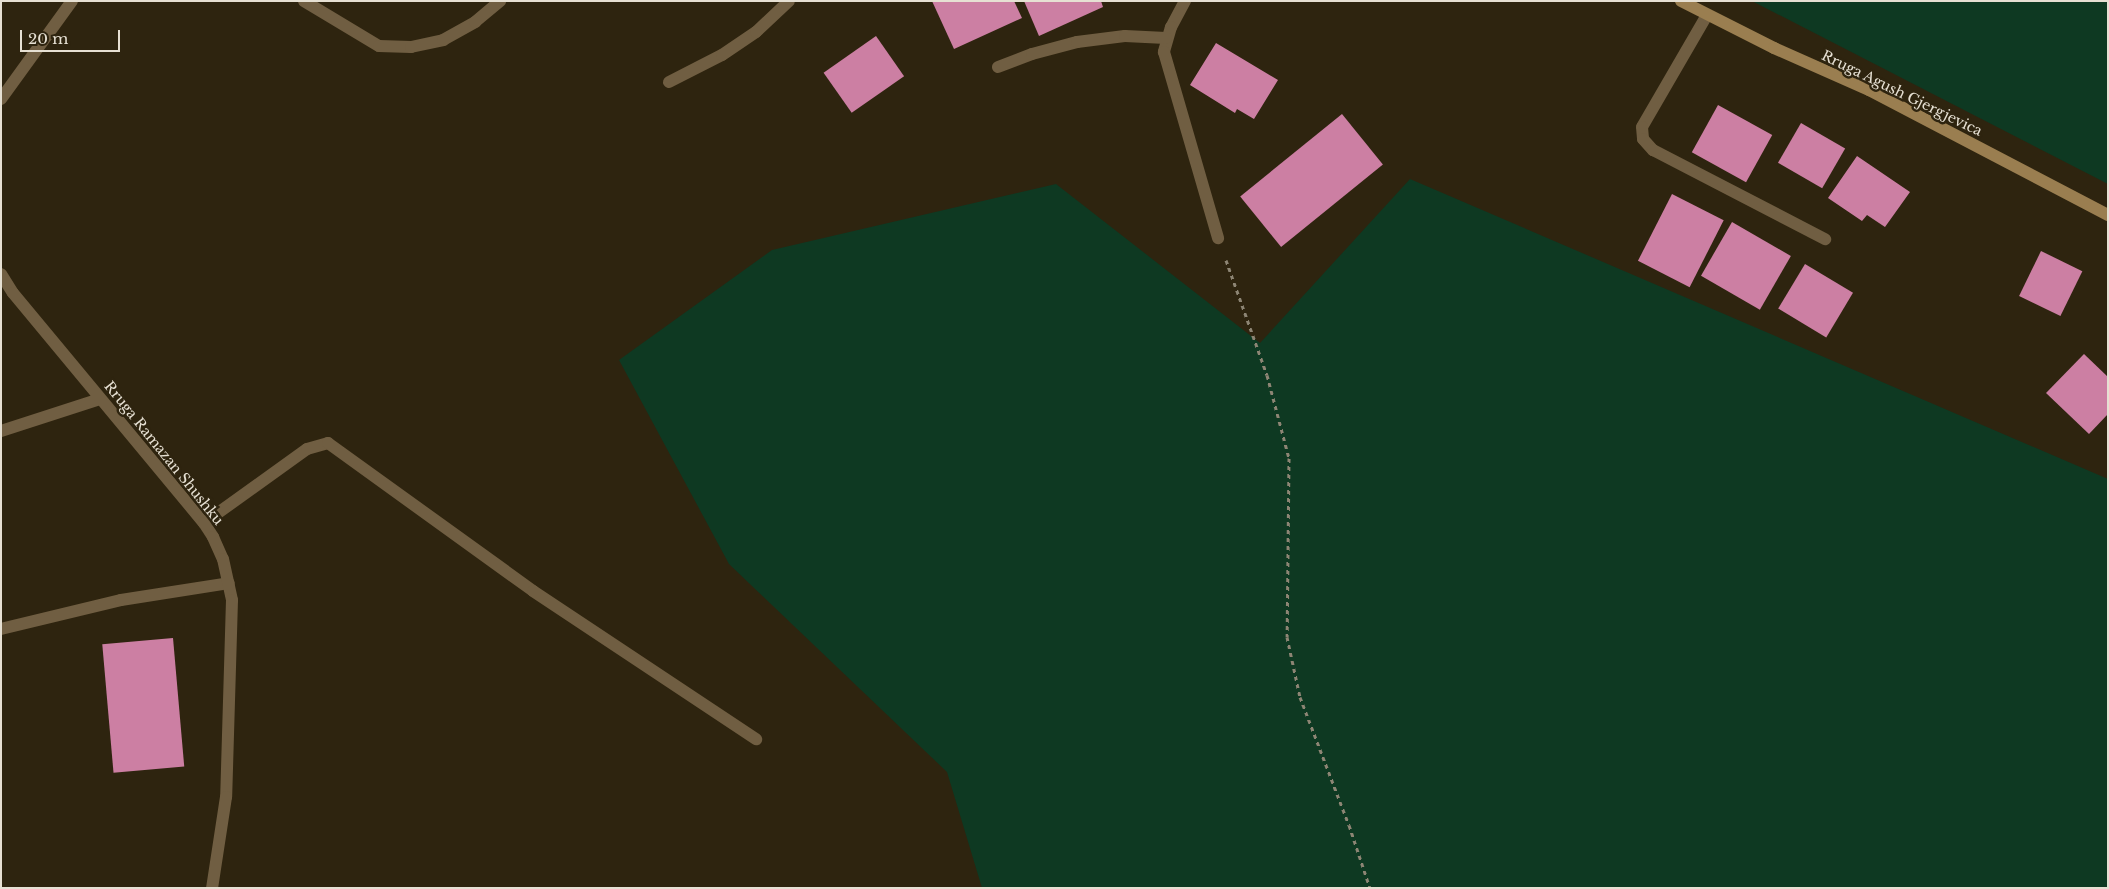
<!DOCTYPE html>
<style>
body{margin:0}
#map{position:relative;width:2109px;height:889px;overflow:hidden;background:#2e240f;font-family:"Libre Baskerville",serif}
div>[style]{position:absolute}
.green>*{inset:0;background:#0e3922}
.building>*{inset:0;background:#cc7fa3;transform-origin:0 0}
.path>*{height:3px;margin-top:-1.5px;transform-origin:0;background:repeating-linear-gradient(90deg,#8d8574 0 4px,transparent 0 8px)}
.service>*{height:12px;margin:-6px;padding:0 6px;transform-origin:6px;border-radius:6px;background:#705e42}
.minor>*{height:12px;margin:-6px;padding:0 6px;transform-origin:6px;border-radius:6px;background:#705e42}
.secondary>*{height:12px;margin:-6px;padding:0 6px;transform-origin:6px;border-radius:6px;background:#9a7e50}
span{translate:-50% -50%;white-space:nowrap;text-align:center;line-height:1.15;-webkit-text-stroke:5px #2e240f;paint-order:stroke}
.street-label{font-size:14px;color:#e6e0d3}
.frame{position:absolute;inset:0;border:2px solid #e6e0d3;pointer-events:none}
.scale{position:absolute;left:20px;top:30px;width:100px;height:22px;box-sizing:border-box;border:2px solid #e6e0d3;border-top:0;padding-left:6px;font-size:15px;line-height:18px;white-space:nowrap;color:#e6e0d3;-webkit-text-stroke:4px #2e240f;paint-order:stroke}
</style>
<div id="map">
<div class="green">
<div style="clip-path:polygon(1752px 1px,2108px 1px,2108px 184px)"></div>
<div style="clip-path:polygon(1410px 179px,2108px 479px,2108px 888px,982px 888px,947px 772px,729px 564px,619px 360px,772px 250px,1056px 184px,1260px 343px)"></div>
</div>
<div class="building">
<div style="clip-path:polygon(932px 1px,1014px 1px,1022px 18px,954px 49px)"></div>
<div style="clip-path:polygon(1024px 1px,1101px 1px,1103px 7px,1039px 36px)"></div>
<div style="left:876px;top:36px;width:49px;height:64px;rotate:55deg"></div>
<div style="clip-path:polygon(1216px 43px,1278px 80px,1254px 119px,1237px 109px,1235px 113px,1190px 85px)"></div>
<div style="left:1718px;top:105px;width:62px;height:54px;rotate:29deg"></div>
<div style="left:1342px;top:114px;width:65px;height:131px;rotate:51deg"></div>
<div style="left:1801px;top:123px;width:51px;height:46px;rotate:30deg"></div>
<div style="clip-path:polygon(1857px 156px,1910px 192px,1885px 227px,1867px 215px,1862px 221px,1828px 198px)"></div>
<div style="left:1672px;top:194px;width:58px;height:75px;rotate:27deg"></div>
<div style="left:1732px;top:222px;width:68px;height:62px;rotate:30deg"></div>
<div style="left:2041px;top:251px;width:46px;height:50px;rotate:26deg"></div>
<div style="left:1805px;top:264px;width:56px;height:52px;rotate:31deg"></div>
<div style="clip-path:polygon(2084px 354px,2108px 377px,2108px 414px,2089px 434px,2046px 393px)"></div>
<div style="left:173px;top:638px;width:129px;height:71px;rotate:85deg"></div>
</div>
<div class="path">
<div style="left:1226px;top:260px;width:122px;rotate:70.4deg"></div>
<div style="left:1267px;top:375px;width:86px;rotate:75.2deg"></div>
<div style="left:1289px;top:458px;width:179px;rotate:90.6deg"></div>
<div style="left:1287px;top:637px;width:61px;rotate:77.8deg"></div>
<div style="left:1300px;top:697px;width:137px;rotate:69.1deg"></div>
<div style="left:1349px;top:825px;width:66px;rotate:71.6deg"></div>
</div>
<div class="service">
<div style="left:1185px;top:1px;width:30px;rotate:118deg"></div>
<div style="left:1171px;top:27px;width:26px;rotate:106deg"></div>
<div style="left:1164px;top:52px;width:194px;rotate:73.8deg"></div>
<div style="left:1707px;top:15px;width:129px;rotate:120.1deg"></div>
<div style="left:1642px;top:127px;width:12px;rotate:85deg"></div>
<div style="left:1643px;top:139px;width:15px;rotate:48deg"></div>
<div style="left:1653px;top:150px;width:194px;rotate:27.4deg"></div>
<div style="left:998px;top:67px;width:36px;rotate:-21deg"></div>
<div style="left:1032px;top:54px;width:47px;rotate:-14.9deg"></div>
<div style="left:1077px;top:42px;width:48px;rotate:-7.1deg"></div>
<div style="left:1125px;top:36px;width:41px;rotate:2.8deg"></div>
<div style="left:1px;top:431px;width:104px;rotate:-17.9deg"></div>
<div style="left:204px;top:523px;width:127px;rotate:-35.7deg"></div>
<div style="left:307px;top:449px;width:22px;rotate:-16deg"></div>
<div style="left:328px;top:443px;width:253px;rotate:35.8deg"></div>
<div style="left:533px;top:591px;width:268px;rotate:33.6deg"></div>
<div style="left:1px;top:629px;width:123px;rotate:-13.6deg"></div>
<div style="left:121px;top:600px;width:109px;rotate:-8.9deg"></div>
</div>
<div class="minor">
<div style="left:304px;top:1px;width:87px;rotate:31deg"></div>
<div style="left:379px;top:46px;width:32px;rotate:2deg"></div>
<div style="left:411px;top:47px;width:33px;rotate:-12deg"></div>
<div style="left:443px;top:40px;width:37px;rotate:-29deg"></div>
<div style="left:475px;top:22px;width:33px;rotate:-40deg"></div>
<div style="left:669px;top:82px;width:59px;rotate:-27deg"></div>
<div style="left:722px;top:55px;width:41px;rotate:-34.1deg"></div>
<div style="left:756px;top:32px;width:45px;rotate:-43.2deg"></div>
<div style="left:1px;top:99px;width:121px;rotate:-54.1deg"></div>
<div style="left:1px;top:274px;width:22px;rotate:58deg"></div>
<div style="left:13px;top:293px;width:299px;rotate:50.3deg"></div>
<div style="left:204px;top:523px;width:17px;rotate:57deg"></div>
<div style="left:213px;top:537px;width:24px;rotate:66deg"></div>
<div style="left:223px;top:559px;width:42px;rotate:77.6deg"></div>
<div style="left:232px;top:600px;width:197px;rotate:91.7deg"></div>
<div style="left:226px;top:797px;width:92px;rotate:98.7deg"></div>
</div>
<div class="secondary">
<div style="left:1681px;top:1px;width:104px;rotate:26.8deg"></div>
<div style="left:1774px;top:48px;width:104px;rotate:23.9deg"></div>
<div style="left:1869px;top:90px;width:270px;rotate:27.6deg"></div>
</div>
<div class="street-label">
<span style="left:1902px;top:93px;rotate:26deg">Rruga Agush Gjergjevica</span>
<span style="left:164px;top:453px;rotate:51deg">Rruga Ramazan Shushku</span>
</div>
<div class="frame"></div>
<div class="scale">20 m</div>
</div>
